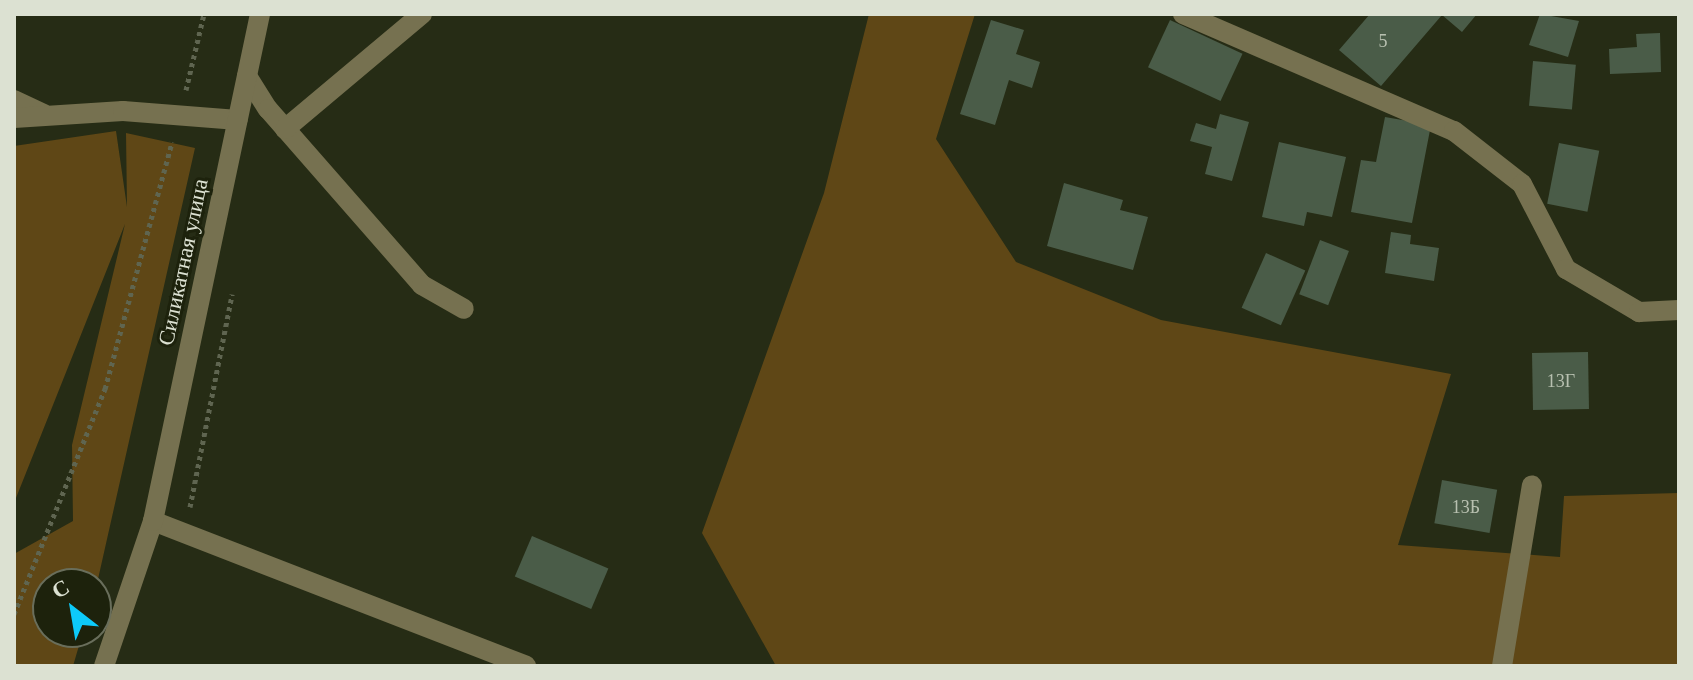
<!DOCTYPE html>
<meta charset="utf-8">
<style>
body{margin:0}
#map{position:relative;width:1693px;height:680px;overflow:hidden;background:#262c15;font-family:Georgia,serif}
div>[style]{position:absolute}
.green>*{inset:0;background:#5f4716}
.building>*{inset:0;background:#4a5c48;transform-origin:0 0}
.path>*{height:5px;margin-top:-2.5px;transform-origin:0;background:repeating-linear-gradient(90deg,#5f6550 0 4px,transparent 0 8px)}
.minor>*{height:20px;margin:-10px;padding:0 10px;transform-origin:10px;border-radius:10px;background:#767150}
span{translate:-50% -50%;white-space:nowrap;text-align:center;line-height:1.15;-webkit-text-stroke:6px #1d220c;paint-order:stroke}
.number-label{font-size:18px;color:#b8c0b0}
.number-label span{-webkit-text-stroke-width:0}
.street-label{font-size:22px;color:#dce1d2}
.frame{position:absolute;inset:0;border:16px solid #dce1d2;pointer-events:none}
.north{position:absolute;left:32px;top:568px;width:80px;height:80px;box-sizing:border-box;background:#1d220c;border:2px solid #696e5b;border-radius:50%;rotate:329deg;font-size:22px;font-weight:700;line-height:32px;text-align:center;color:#dce1d2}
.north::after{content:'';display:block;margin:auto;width:28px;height:36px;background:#0dcafa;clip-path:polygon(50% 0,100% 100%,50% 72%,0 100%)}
</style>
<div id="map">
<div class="green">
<div style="clip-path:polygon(869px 14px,975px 14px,936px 139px,1016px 262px,1161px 320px,1451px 374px,1398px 545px,1560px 557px,1564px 496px,1679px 493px,1679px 666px,776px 666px,702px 533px,824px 193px)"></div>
<div style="clip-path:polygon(116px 131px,127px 207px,126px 133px,195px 148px,96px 588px,48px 584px,48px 632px,83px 632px,73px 666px,14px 666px,14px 554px,73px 521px,72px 445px,125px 224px,14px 503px,14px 146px)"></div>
</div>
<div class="building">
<div style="clip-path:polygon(1370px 14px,1477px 14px,1462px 32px,1442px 15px,1381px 86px,1339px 50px)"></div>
<div style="clip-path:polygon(1540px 14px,1579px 21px,1568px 57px,1529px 45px)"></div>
<div style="clip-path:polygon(991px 20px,1024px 30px,1016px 54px,1040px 62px,1032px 88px,1009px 80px,995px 125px,960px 114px)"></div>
<div style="left:1170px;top:20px;width:80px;height:52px;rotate:25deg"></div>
<div style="clip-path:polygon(1660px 33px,1661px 72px,1610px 74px,1609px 49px,1637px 47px,1636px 34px)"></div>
<div style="left:1533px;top:61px;width:43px;height:45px;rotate:5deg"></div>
<div style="clip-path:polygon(1220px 114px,1249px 122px,1232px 181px,1205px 174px,1212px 147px,1190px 141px,1196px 123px,1216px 129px)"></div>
<div style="clip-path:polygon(1385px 117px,1431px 125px,1412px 223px,1351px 212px,1361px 160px,1376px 162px)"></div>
<div style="clip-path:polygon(1279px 142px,1346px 157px,1332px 217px,1307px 212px,1304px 226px,1262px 217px)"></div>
<div style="left:1559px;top:143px;width:41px;height:62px;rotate:11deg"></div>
<div style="clip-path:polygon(1064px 183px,1123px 200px,1120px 210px,1148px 217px,1133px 270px,1047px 246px)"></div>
<div style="clip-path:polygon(1391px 232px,1411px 235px,1410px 244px,1439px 248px,1434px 281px,1385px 273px)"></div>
<div style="left:1320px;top:240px;width:31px;height:58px;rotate:21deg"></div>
<div style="left:1266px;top:253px;width:43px;height:60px;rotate:24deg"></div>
<div style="left:1588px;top:352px;width:57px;height:56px;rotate:89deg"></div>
<div style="left:1442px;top:480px;width:56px;height:44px;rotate:10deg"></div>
<div style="left:532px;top:536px;width:83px;height:44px;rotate:23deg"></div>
</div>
<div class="path">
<div style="left:186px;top:90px;width:78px;rotate:-76.7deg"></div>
<div style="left:190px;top:507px;width:217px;rotate:-78.8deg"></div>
<div style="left:14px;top:614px;width:243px;rotate:-68deg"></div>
<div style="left:105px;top:389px;width:256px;rotate:-74.8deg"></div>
</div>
<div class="minor">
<div style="left:1183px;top:14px;width:295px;rotate:23.4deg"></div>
<div style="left:1454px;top:131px;width:86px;rotate:37.9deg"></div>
<div style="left:1522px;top:184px;width:96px;rotate:62.6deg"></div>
<div style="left:1566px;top:269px;width:85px;rotate:30.5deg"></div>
<div style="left:1639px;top:312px;width:40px;rotate:-2.9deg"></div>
<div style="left:247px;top:76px;width:39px;rotate:58deg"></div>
<div style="left:268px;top:109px;width:234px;rotate:48.8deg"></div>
<div style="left:422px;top:285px;width:48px;rotate:29.7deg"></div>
<div style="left:14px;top:100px;width:33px;rotate:25deg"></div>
<div style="left:14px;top:118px;width:109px;rotate:-3.7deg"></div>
<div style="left:123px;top:111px;width:115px;rotate:4.5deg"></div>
<div style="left:285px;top:129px;width:179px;rotate:-40deg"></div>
<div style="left:153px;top:521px;width:400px;rotate:21.2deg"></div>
<div style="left:104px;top:666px;width:153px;rotate:-71.3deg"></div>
<div style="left:153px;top:521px;width:518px;rotate:-78.08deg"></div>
<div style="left:1502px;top:666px;width:183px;rotate:-80.6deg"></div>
</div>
<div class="number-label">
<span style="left:1383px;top:41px">5</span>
<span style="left:1561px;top:381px">13Г</span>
<span style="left:1466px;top:507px">13Б</span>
</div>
<div class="street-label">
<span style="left:183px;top:262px;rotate:-78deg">Силикатная улица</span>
</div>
<div class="frame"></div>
<div class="north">С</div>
</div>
